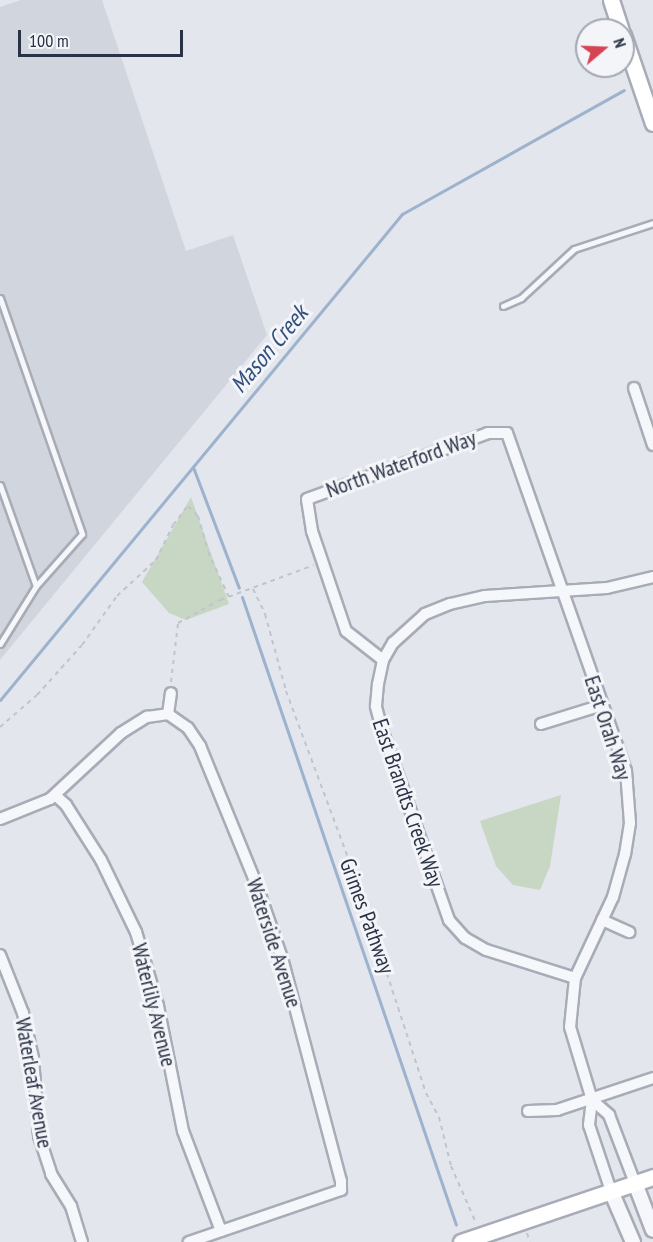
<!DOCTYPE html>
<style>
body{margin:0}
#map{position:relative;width:653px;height:1242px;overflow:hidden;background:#e3e6ec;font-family:"PT Sans Narrow",sans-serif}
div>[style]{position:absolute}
.built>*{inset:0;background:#d1d5de}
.green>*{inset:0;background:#c8d6c4}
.stream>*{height:3px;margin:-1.5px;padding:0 1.5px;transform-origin:1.5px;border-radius:1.5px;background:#9db2cd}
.path>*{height:2px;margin-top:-1px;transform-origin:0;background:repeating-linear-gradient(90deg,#c1c4cb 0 4.5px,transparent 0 9px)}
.roads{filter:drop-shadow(2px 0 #a8acb7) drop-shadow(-2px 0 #a8acb7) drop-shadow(0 2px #a8acb7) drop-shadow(0 -2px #a8acb7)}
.service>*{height:5px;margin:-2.5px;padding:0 2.5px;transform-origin:2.5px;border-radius:2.5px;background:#f6f7fa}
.minor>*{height:10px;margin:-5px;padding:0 5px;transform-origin:5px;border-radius:5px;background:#f6f7fa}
.tertiary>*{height:14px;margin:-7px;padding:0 7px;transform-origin:7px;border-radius:7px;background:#f6f7fa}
.secondary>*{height:15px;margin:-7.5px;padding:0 7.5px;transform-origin:7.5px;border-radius:7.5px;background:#fff}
span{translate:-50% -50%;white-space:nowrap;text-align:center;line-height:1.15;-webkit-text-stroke:6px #f3f5f9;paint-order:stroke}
.street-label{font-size:22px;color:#2a3245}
.water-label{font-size:24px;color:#324f7b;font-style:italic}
.north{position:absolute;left:575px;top:18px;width:60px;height:60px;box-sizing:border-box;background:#f3f5f9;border:2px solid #a3a7b1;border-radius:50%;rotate:71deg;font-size:16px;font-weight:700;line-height:24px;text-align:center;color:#2a3245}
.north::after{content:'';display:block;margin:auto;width:21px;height:27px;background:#d54453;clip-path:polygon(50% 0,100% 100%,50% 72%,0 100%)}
.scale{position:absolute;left:18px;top:30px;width:165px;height:27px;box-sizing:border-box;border:3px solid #2a3245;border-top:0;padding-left:8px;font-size:18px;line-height:21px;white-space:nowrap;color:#2a3245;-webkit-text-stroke:4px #f3f5f9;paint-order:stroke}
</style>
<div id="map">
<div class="built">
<div style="clip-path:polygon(21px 0,102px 0,186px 251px,233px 235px,267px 335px,0 660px,0 7px)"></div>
</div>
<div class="green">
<div style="clip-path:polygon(191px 497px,229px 604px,186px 620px,169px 613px,142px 582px)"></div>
<div style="clip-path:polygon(561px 795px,550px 866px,540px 890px,513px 885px,496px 866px,480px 821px)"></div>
</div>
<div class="stream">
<div style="left:193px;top:467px;width:129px;rotate:69.2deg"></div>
<div style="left:242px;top:597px;width:663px;rotate:71.18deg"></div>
<div style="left:0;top:700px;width:631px;rotate:-50.4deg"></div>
<div style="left:402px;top:214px;width:254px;rotate:-29.2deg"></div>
</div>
<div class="path">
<div style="left:253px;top:589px;width:28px;rotate:64deg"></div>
<div style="left:265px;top:614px;width:80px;rotate:74.7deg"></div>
<div style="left:286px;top:691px;width:201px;rotate:69.6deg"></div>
<div style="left:356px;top:879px;width:225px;rotate:71.9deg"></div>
<div style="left:426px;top:1093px;width:27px;rotate:62deg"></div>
<div style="left:439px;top:1117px;width:50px;rotate:76.2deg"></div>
<div style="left:451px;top:1166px;width:62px;rotate:66.3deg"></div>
<div style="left:171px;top:682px;width:59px;rotate:-83.2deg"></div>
<div style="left:178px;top:623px;width:48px;rotate:-28.7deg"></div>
<div style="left:220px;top:600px;width:100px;rotate:-20.4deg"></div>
<div style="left:0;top:727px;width:49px;rotate:-40.9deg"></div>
<div style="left:37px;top:695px;width:67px;rotate:-48deg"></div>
<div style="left:82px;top:645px;width:60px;rotate:-54.5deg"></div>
<div style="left:117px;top:596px;width:53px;rotate:-42.7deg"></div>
<div style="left:156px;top:560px;width:39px;rotate:-64deg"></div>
<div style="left:173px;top:525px;width:24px;rotate:-52deg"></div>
<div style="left:188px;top:506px;width:14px;rotate:45deg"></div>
<div style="left:198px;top:516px;width:37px;rotate:74deg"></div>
<div style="left:208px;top:552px;width:50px;rotate:65deg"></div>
<div style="left:527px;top:1233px;width:9px;rotate:72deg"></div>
</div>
<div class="roads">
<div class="service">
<div style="left:0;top:298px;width:250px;rotate:70.8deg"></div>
<div style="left:82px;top:534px;width:69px;rotate:131.5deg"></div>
<div style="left:36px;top:586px;width:68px;rotate:121.8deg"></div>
<div style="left:503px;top:306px;width:20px;rotate:-24deg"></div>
<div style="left:521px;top:298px;width:72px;rotate:-42.8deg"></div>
<div style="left:574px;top:249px;width:83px;rotate:-18.2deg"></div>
<div style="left:0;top:485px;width:107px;rotate:70.4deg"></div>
</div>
<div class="minor">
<div style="left:634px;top:388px;width:60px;rotate:71.6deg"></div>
<div style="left:383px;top:660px;width:47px;rotate:-141.9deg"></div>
<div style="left:346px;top:631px;width:106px;rotate:-108.8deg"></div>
<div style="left:312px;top:531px;width:32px;rotate:-99deg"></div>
<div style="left:307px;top:499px;width:193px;rotate:-20deg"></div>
<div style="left:488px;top:433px;width:19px"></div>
<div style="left:507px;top:433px;width:358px;rotate:70.6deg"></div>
<div style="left:626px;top:771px;width:52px;rotate:85.6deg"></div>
<div style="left:630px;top:823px;width:31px;rotate:99deg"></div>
<div style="left:625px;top:854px;width:45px;rotate:105.6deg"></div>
<div style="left:613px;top:897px;width:89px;rotate:115.1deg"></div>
<div style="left:575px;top:978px;width:49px;rotate:95.8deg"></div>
<div style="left:570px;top:1027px;width:76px;rotate:73.2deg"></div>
<div style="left:592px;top:1100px;width:25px;rotate:97deg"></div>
<div style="left:589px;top:1125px;width:70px;rotate:71.6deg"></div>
<div style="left:168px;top:714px;width:24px;rotate:35deg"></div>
<div style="left:188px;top:728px;width:22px;rotate:56deg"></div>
<div style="left:200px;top:746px;width:148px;rotate:67.8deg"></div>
<div style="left:256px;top:883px;width:79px;rotate:70.9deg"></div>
<div style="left:282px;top:958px;width:231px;rotate:75.2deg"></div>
<div style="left:341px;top:1181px;width:9px;rotate:90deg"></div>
<div style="left:341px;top:1190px;width:161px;rotate:161.1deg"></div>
<div style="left:168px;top:714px;width:21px;rotate:-82deg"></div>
<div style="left:541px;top:724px;width:64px;rotate:-17.3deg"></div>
<div style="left:55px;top:795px;width:15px;rotate:42deg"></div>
<div style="left:66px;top:805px;width:65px;rotate:57.5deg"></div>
<div style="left:101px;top:860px;width:80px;rotate:64.1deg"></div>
<div style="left:136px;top:932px;width:77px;rotate:73.4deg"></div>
<div style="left:158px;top:1006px;width:127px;rotate:78.7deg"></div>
<div style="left:183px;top:1131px;width:107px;rotate:69.2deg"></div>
<div style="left:0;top:819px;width:54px;rotate:-21.8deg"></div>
<div style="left:50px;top:799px;width:97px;rotate:-42.9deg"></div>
<div style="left:121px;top:733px;width:31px;rotate:-32deg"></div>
<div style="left:147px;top:717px;width:21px;rotate:-8deg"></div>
<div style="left:602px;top:920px;width:30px;rotate:24deg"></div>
<div style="left:0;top:955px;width:62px;rotate:68.4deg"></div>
<div style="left:23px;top:1013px;width:46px;rotate:77.5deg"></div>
<div style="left:33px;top:1058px;width:78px;rotate:85.6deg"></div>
<div style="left:39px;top:1136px;width:40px;rotate:72deg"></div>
<div style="left:51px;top:1174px;width:38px;rotate:58deg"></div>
<div style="left:71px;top:1206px;width:38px;rotate:73deg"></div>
<div style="left:575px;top:978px;width:93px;rotate:-162.5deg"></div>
<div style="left:486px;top:950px;width:24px;rotate:-150deg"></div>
<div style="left:465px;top:938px;width:24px;rotate:-132deg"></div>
<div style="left:449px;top:920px;width:198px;rotate:-109.4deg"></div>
<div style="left:383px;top:733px;width:28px;rotate:-105deg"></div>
<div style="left:376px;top:706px;width:22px;rotate:-85deg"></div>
<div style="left:378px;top:684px;width:25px;rotate:-78deg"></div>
<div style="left:383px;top:660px;width:20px;rotate:-60deg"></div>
<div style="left:393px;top:643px;width:43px;rotate:-42.2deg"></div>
<div style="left:425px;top:614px;width:27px;rotate:-22deg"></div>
<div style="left:450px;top:604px;width:36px;rotate:-13deg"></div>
<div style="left:485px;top:596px;width:122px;rotate:-3.8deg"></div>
<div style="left:607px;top:588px;width:47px;rotate:-13.4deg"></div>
<div style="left:592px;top:1100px;width:23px;rotate:41deg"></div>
<div style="left:609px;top:1115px;width:73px;rotate:69.1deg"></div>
<div style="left:528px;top:1111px;width:29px;rotate:-2deg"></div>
<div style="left:557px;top:1110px;width:101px;rotate:-18.4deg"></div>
</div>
<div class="tertiary">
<div style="left:635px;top:1183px;width:50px;rotate:69deg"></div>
<div style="left:611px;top:1191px;width:56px;rotate:66.7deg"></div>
</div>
<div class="secondary">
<div style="left:611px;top:0;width:32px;rotate:72deg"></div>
<div style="left:623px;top:35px;width:93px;rotate:71.2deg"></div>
<div style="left:461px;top:1242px;width:203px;rotate:-18.7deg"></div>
</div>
</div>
<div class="street-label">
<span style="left:401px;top:464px;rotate:-20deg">North Waterford Way</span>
<span style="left:608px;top:728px;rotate:72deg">East Orah Way</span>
<span style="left:408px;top:803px;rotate:71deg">East Brandts Creek Way</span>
<span style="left:367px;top:916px;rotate:70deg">Grimes Pathway</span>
<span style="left:274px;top:943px;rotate:72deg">Waterside Avenue</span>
<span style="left:154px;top:1005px;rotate:76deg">Waterlily Avenue</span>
<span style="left:34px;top:1083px;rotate:80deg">Waterleaf Avenue</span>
</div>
<div class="water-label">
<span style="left:269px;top:349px;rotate:-50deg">Mason Creek</span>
</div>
<div class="north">N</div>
<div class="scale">100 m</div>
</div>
